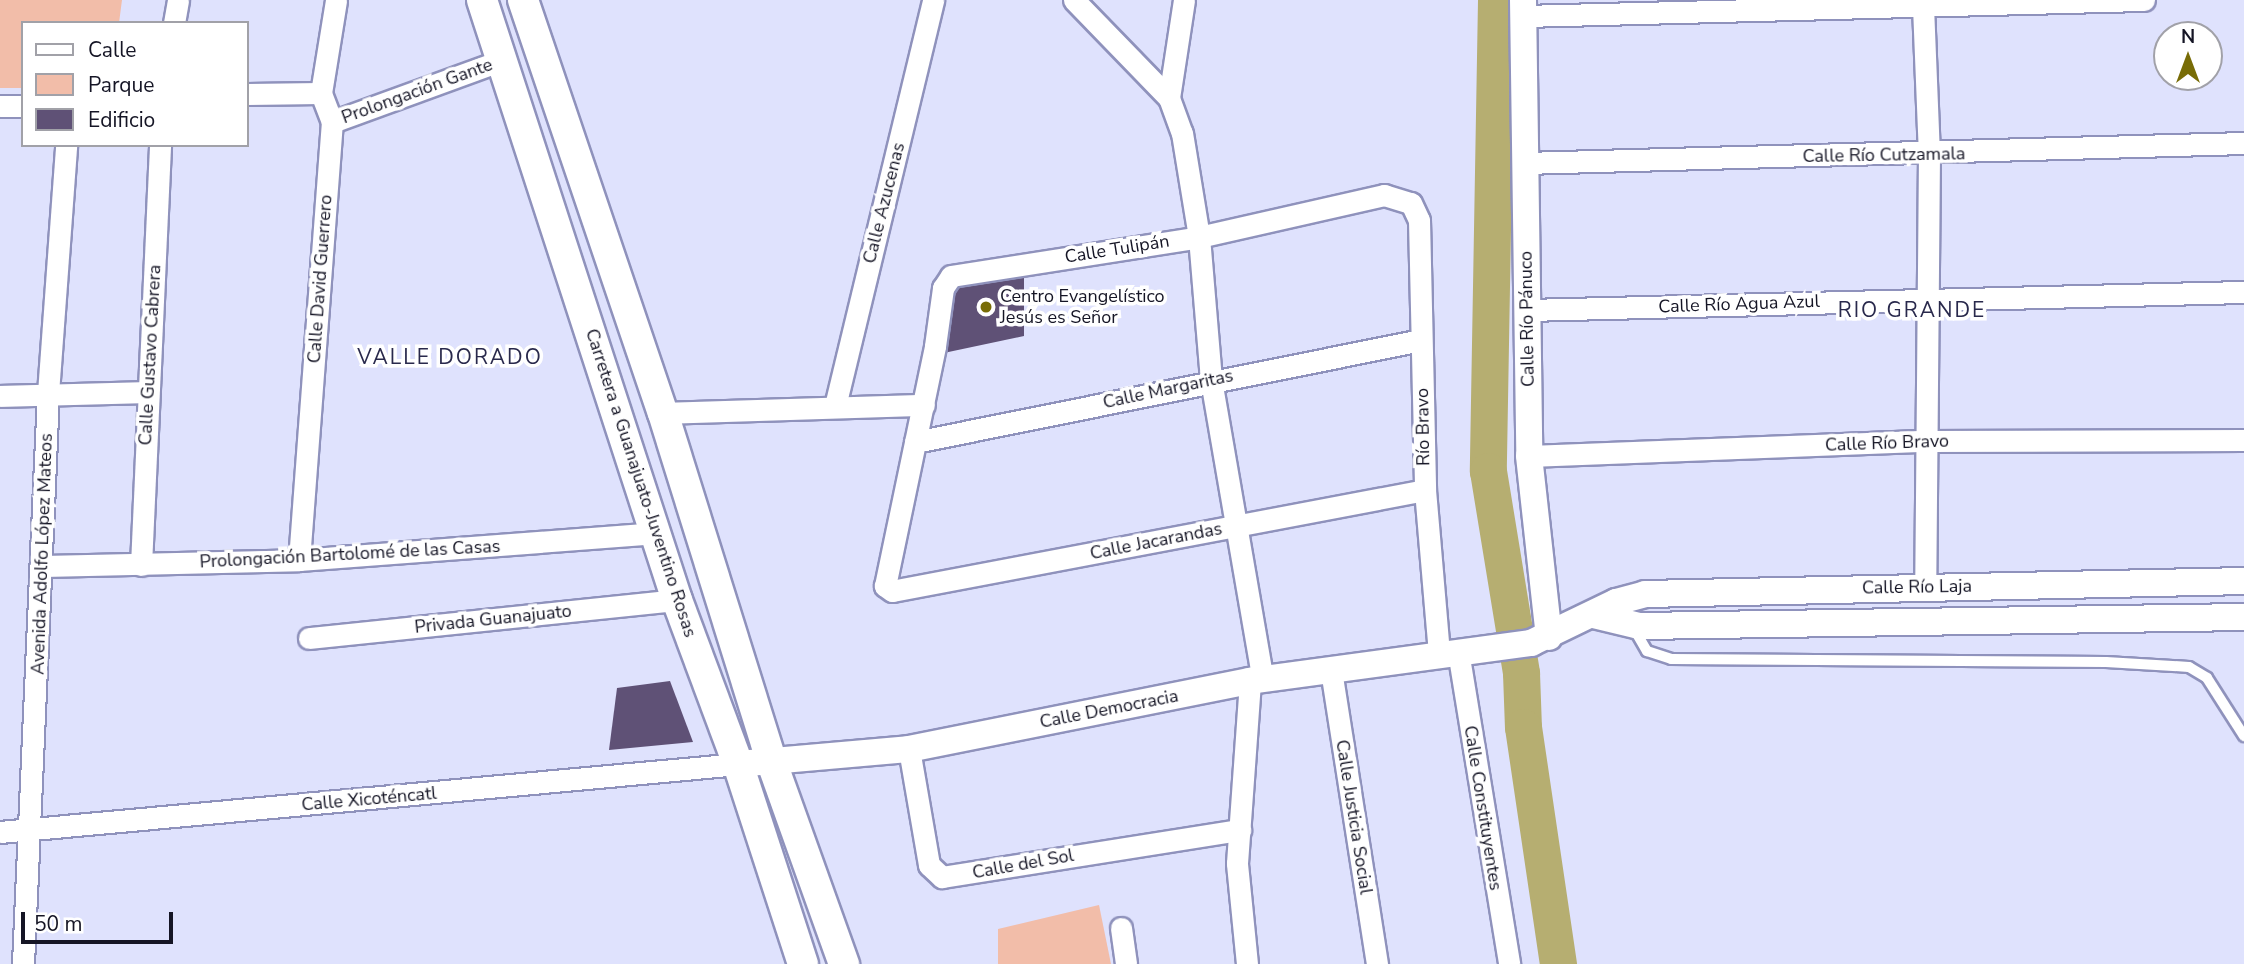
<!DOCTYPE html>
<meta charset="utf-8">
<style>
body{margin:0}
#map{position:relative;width:2244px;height:964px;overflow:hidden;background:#dfe2fd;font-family:"Nunito Sans",sans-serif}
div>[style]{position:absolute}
.green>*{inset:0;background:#f2bda9}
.river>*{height:37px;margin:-18.5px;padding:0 18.5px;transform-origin:18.5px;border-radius:18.5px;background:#b6ae71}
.building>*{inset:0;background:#5f5176}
.roads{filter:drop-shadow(2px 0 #8f92bc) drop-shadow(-2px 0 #8f92bc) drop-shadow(0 2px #8f92bc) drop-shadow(0 -2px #8f92bc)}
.service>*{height:10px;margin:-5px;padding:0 5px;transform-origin:5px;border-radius:5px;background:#fff}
.minor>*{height:21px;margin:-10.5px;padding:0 10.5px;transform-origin:10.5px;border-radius:10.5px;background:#fff}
.tertiary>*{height:26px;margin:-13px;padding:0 13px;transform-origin:13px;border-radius:13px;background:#fff}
.secondary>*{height:30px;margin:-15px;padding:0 15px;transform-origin:15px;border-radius:15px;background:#fff}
.dots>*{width:19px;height:19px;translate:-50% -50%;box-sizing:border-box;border:4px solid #fff;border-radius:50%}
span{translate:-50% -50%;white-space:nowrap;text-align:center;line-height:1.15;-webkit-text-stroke:7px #fff;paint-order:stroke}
.street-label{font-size:18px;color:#151525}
.poi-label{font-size:18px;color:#151525}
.left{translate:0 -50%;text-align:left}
.quarter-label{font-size:21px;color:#29294c;letter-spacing:2px}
.legend{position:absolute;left:21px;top:21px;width:228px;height:126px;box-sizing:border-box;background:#fff;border:2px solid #a1a1a8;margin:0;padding:9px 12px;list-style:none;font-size:21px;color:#151525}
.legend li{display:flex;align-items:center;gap:14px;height:35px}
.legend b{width:35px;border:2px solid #a1a1a8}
.north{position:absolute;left:2153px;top:21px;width:70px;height:70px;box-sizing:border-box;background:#fff;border:2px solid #a1a1a8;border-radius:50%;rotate:0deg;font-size:19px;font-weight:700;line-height:28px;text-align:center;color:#151525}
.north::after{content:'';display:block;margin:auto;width:24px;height:32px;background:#786c06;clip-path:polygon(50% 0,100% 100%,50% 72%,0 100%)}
.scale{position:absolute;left:21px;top:912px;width:152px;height:32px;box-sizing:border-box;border:4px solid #151525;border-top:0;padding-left:9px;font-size:21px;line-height:24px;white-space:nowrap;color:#151525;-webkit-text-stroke:5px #fff;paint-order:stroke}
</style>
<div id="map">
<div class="green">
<div style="clip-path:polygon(0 0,122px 0,119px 23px,23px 23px,23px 88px,0 88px)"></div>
<div style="clip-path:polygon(1099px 905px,1111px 964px,998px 964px,998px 929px)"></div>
</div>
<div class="river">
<div style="left:1496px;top:0;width:471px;rotate:91deg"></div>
<div style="left:1488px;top:471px;width:205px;rotate:80.7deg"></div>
<div style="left:1521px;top:673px;width:54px;rotate:87.9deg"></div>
<div style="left:1523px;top:727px;width:240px;rotate:81.6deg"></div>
</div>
<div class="building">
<div style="clip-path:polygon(1024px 269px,1024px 336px,939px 354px,954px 279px)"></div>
<div style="clip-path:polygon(670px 681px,693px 742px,609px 750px,617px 688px)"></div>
</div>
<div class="roads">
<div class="service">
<div style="left:1633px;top:627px;width:28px;rotate:60deg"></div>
<div style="left:1647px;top:651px;width:25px;rotate:18deg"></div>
<div style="left:1671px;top:659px;width:435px;rotate:0.4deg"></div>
<div style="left:2106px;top:662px;width:83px;rotate:3.4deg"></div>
<div style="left:2189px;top:667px;width:21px;rotate:31deg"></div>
<div style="left:2207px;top:678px;width:69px;rotate:57.5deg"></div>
</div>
<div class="minor">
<div style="left:1074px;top:0;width:136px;rotate:45.9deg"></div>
<div style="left:1169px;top:98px;width:37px;rotate:70deg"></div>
<div style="left:1182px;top:133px;width:105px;rotate:80.7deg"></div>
<div style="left:1199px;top:237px;width:144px;rotate:85.2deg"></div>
<div style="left:1211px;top:380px;width:304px;rotate:80.2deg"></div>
<div style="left:1923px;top:6px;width:148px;rotate:87.7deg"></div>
<div style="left:1929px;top:154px;width:432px;rotate:90.5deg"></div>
<div style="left:1523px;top:16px;width:621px;rotate:-1.48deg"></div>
<div style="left:174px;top:23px;width:23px;rotate:-80deg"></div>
<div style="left:247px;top:94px;width:74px;rotate:-0.8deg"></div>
<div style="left:1169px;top:98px;width:99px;rotate:-81.3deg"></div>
<div style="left:0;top:106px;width:23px"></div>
<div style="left:332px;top:122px;width:181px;rotate:-20deg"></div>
<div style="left:1524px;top:163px;width:720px;rotate:-1.59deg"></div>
<div style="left:1527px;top:310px;width:717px;rotate:-1.44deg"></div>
<div style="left:0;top:396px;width:148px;rotate:-1.5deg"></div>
<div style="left:835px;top:406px;width:418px;rotate:-76.4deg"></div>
<div style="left:663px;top:413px;width:261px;rotate:-1.8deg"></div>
<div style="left:915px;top:442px;width:516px;rotate:-11.4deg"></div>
<div style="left:1529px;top:456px;width:397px;rotate:-2.2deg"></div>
<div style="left:1926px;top:441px;width:318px;rotate:-0.2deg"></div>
<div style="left:1425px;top:490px;width:542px;rotate:169.27deg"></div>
<div style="left:892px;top:591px;width:9px;rotate:-144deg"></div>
<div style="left:885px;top:586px;width:245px;rotate:-78.2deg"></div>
<div style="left:935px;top:346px;width:59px;rotate:-82.1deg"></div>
<div style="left:943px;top:288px;width:14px;rotate:-56deg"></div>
<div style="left:951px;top:276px;width:251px;rotate:-8.9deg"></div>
<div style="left:1199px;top:237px;width:190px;rotate:-12.8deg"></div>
<div style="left:1384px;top:195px;width:28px;rotate:17deg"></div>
<div style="left:1411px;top:203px;width:19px;rotate:65deg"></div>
<div style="left:1419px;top:220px;width:270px;rotate:88.7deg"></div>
<div style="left:1425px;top:490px;width:164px;rotate:85.1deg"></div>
<div style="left:299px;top:560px;width:439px;rotate:-85.7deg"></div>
<div style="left:332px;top:122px;width:31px;rotate:-111deg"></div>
<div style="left:321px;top:93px;width:94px;rotate:-80.8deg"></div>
<div style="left:141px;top:565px;width:420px;rotate:-87.4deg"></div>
<div style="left:43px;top:566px;width:256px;rotate:-1.3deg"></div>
<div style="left:299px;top:560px;width:359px;rotate:-4.3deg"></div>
<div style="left:309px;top:638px;width:370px;rotate:-5.9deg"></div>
<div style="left:1458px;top:651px;width:317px;rotate:80.7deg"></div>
<div style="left:1331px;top:670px;width:298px;rotate:81.1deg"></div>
<div style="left:909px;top:749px;width:118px;rotate:80.2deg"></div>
<div style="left:929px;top:865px;width:18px;rotate:43deg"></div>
<div style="left:942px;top:877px;width:302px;rotate:-9deg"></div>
<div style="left:0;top:832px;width:741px;rotate:-5.26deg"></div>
<div style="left:1121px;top:928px;width:36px;rotate:82deg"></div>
<div style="left:23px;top:964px;width:572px;rotate:-87.49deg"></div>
<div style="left:48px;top:393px;width:249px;rotate:-85.8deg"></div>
<div style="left:1247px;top:964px;width:101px;rotate:-95.7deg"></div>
<div style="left:1237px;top:863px;width:182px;rotate:-85.9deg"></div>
</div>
<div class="tertiary">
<div style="left:1523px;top:0;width:456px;rotate:89.2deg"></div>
<div style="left:1529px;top:456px;width:182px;rotate:83.7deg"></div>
<div style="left:1594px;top:615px;width:46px;rotate:13.7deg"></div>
<div style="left:1639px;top:626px;width:605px;rotate:-0.85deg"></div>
<div style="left:738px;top:764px;width:172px;rotate:-5deg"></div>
<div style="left:909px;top:749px;width:348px;rotate:-11.3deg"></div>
<div style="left:1250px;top:681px;width:284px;rotate:-7.7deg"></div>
<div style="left:1531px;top:643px;width:94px;rotate:-25.8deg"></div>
<div style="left:1616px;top:602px;width:30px;rotate:-15deg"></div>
<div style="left:1645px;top:594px;width:599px;rotate:-1.24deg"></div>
</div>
<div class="secondary">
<div style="left:482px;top:0;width:631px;rotate:72deg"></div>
<div style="left:677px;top:600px;width:175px;rotate:69.6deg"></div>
<div style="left:738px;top:764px;width:210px;rotate:72deg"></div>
<div style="left:523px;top:0;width:436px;rotate:71.3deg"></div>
<div style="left:663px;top:413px;width:367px;rotate:72.7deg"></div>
<div style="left:772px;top:763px;width:214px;rotate:70.3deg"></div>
</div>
</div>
<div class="dots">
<div style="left:986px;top:307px;background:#786c06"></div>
</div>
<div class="street-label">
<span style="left:417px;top:91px;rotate:-20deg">Prolongación Gante</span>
<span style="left:1884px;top:155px;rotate:-1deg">Calle Río Cutzamala</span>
<span style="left:884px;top:203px;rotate:-76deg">Calle Azucenas</span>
<span style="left:1117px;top:249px;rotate:-9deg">Calle Tulipán</span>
<span style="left:320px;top:279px;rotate:-86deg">Calle David Guerrero</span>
<span style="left:1739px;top:304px;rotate:-2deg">Calle Río Agua Azul</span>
<span style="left:1527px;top:319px;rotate:-91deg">Calle Río Pánuco</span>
<span style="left:150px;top:355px;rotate:-87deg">Calle Gustavo Cabrera</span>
<span style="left:1168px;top:389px;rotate:-12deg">Calle Margaritas</span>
<span style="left:1423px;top:427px;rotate:-91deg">Río Bravo</span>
<span style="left:1887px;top:443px;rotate:-2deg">Calle Río Bravo</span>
<span style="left:641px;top:483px;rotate:72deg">Carretera a Guanajuato-Juventino Rosas</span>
<span style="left:1156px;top:541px;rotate:-11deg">Calle Jacarandas</span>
<span style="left:42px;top:554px;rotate:-88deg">Avenida Adolfo López Mateos</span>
<span style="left:350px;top:554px;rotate:-3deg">Prolongación Bartolomé de las Casas</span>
<span style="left:1917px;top:587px;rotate:-1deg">Calle Río Laja</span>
<span style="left:493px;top:619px;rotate:-6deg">Privada Guanajuato</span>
<span style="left:1109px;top:709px;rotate:-11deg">Calle Democracia</span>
<span style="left:369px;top:799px;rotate:-5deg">Calle Xicoténcatl</span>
<span style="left:1483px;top:808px;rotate:81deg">Calle Constituyentes</span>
<span style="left:1354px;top:817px;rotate:81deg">Calle Justicia Social</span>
<span style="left:1023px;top:864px;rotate:-10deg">Calle del Sol</span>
</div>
<div class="poi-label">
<span class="left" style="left:1000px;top:307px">Centro Evangelístico<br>Jesús es Señor</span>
</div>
<div class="quarter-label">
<span style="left:1912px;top:310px">RIO GRANDE</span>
<span style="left:450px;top:357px">VALLE DORADO</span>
</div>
<ul class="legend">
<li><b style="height:9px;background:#fff"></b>Calle</li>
<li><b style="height:19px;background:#f2bda9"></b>Parque</li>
<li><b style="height:19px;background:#5f5176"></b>Edificio</li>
</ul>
<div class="north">N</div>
<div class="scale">50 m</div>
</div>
